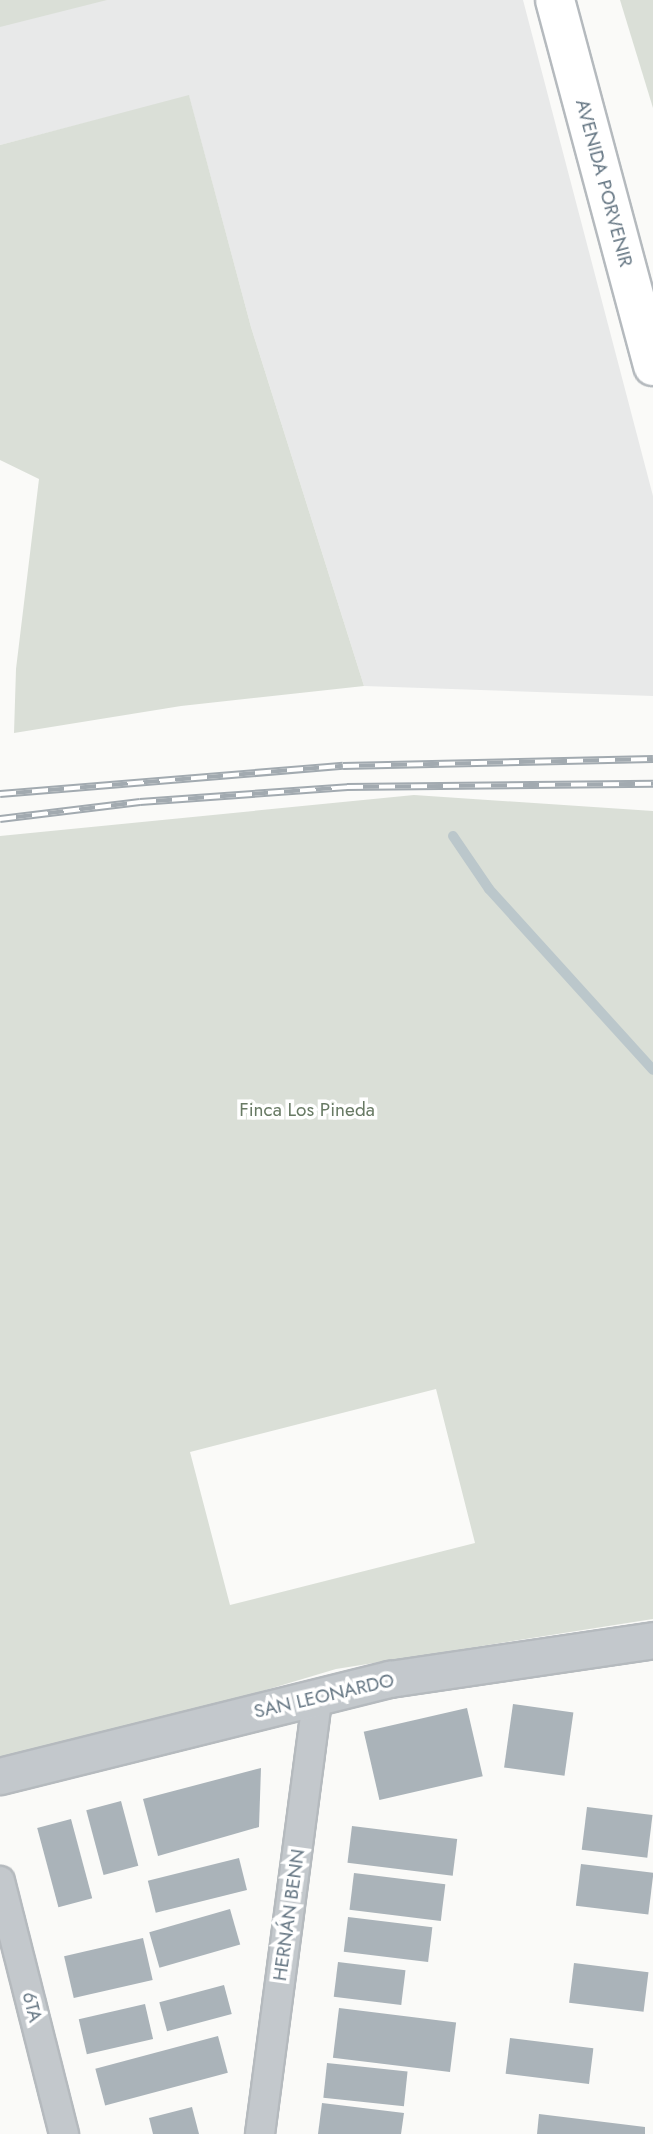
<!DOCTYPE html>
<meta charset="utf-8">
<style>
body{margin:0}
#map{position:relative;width:653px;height:2134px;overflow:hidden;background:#fafaf8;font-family:Jost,sans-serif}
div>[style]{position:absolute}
.built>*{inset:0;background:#e8e9e9}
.green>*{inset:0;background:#dadfd7}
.stream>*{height:10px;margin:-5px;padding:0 5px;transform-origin:5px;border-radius:5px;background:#bbc7cb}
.building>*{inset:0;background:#aab3b9;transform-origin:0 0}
.roads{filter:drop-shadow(2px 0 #b5babe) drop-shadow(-2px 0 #b5babe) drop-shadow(0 2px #b5babe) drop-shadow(0 -2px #b5babe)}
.minor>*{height:28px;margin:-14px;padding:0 14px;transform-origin:14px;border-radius:14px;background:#c3c8cc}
.tertiary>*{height:35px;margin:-17.5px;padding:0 17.5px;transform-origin:17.5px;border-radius:17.5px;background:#c3c8cc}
.primary>*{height:38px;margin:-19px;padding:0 19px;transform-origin:19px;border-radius:19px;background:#fff}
.rail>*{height:8px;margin-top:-4px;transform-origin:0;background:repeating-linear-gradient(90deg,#fff 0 16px,#a2aab0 0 32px);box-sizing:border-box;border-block:2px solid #a2aab0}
span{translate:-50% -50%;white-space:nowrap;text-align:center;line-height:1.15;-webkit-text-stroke:7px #fff;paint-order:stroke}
.street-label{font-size:19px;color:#657683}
.park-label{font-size:19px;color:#687a64}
</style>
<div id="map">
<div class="built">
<div style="clip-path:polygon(0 0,523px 0,653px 496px,653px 696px,364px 686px,251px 327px,189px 96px,0 145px)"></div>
</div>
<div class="green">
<div style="clip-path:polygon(0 0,107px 0,0 27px)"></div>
<div style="clip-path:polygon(620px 0,653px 0,653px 108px)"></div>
<div style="clip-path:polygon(189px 95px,251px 327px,364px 686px,181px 706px,14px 733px,16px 669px,39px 479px,0 460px,0 145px)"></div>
<div style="clip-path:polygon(evenodd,414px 795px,653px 811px,653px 1619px,336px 1669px,0 1769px,0 836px,414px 795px,436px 1389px,475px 1543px,230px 1605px,190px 1452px,436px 1389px)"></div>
</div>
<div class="stream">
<div style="left:453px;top:836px;width:64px;rotate:55.8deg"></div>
<div style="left:489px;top:889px;width:244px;rotate:47.8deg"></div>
</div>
<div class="building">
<div style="left:513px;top:1704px;width:61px;height:64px;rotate:8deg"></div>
<div style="left:467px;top:1708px;width:70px;height:106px;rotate:77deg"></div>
<div style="clip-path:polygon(261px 1768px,259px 1827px,158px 1856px,143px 1799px)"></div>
<div style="left:121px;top:1801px;width:67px;height:36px;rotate:75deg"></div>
<div style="left:587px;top:1807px;width:66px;height:43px;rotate:7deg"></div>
<div style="left:71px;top:1819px;width:82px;height:35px;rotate:75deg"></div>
<div style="left:352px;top:1826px;width:106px;height:37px;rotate:7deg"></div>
<div style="left:239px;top:1858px;width:33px;height:94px;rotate:76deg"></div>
<div style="left:581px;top:1864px;width:73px;height:42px;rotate:7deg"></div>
<div style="left:354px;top:1873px;width:92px;height:37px;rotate:7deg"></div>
<div style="left:230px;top:1909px;width:37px;height:84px;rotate:74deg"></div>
<div style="left:348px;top:1917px;width:85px;height:35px;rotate:7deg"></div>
<div style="left:143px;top:1938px;width:43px;height:81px;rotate:77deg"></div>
<div style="left:338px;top:1962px;width:68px;height:35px;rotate:7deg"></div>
<div style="left:574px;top:1963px;width:75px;height:40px;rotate:7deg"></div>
<div style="left:224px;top:1985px;width:30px;height:67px;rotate:75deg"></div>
<div style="left:145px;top:2004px;width:36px;height:68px;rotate:77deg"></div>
<div style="left:339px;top:2008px;width:118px;height:50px;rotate:7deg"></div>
<div style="left:218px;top:2036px;width:38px;height:127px;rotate:75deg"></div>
<div style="left:510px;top:2038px;width:84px;height:36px;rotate:7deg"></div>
<div style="left:327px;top:2063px;width:81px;height:35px;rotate:6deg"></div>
<div style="clip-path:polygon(322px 2103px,404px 2113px,401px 2134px,318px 2134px)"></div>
<div style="clip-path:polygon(192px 2107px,199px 2134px,153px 2134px,149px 2118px)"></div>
<div style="clip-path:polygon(539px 2114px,645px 2127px,645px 2134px,537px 2134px)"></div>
</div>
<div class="roads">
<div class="minor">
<div style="left:0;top:1881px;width:261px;rotate:75.8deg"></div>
<div style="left:260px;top:2134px;width:442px;rotate:-82.5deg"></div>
</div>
<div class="tertiary">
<div style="left:0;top:1776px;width:402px;rotate:-14deg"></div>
<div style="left:390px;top:1679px;width:266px;rotate:-8.4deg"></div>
</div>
<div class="primary">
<div style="left:555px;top:0;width:379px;rotate:75deg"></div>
</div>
</div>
<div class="rail">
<div style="left:0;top:794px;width:344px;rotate:-4.7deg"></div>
<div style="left:343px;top:766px;width:310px;rotate:-1.3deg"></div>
<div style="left:0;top:819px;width:141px;rotate:-6.9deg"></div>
<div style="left:140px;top:802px;width:208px;rotate:-4.1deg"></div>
<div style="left:347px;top:787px;width:306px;rotate:-0.6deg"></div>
</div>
<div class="street-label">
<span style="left:604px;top:183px;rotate:75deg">AVENIDA PORVENIR</span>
<span style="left:324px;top:1696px;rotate:-13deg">SAN LEONARDO</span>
<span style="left:289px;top:1915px;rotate:-82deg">HERNÁN BENN</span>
<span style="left:32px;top:2007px;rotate:76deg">6TA</span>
</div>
<div class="park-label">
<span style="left:307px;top:1110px">Finca Los Pineda</span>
</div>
</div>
